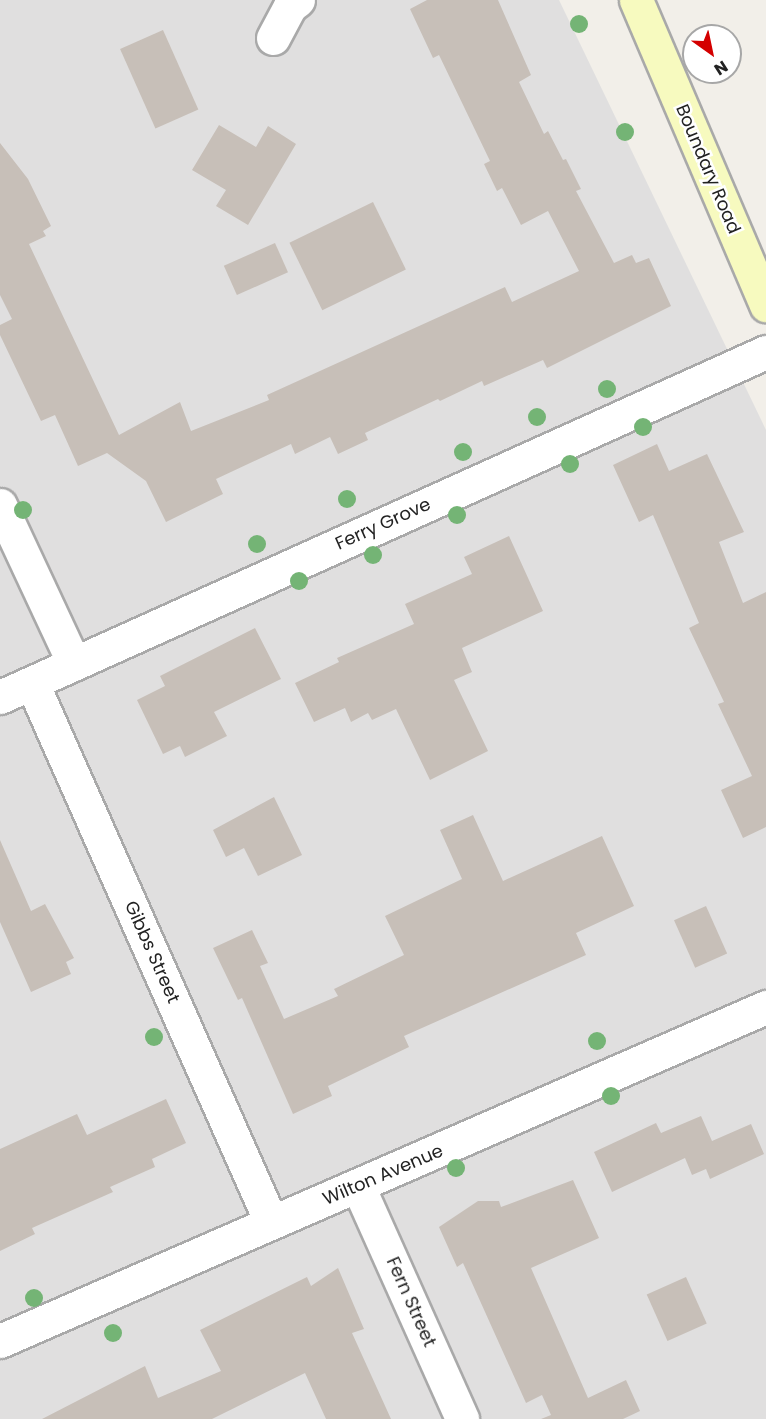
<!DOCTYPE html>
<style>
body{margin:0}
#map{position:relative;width:766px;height:1419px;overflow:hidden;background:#f2efe9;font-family:Poppins,sans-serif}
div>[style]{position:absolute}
.residential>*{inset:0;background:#e0dfdf}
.building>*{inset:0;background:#c7bfb8;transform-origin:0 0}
.roads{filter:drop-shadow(2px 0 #a9a9a9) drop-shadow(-2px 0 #a9a9a9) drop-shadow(0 2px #a9a9a9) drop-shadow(0 -2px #a9a9a9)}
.street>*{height:33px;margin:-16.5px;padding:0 16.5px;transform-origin:16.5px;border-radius:16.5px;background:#fff}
.secondary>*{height:33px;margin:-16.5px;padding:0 16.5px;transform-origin:16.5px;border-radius:16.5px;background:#f7fabf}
.trees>*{width:18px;height:18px;margin:-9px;border-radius:50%;background:#74b475}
span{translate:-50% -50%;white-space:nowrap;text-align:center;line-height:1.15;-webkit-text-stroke:5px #fff;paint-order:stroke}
.street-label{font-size:18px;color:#222}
.north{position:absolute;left:682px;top:24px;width:60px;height:60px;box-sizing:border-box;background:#fff;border:2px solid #a7a7a7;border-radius:50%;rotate:147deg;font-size:16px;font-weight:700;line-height:24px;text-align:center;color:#222}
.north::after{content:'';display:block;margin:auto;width:21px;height:27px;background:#d40000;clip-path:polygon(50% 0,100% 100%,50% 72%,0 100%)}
</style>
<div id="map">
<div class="residential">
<div style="clip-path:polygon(0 0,559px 0,766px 430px,766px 1419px,0 1419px)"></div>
</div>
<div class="building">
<div style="clip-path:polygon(427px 0,498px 0,531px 75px,519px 82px,544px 134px,548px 131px,563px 160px,566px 159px,581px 189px,576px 191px,614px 263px,632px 255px,636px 263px,649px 258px,671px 306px,547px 368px,543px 360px,484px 386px,482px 381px,440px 401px,438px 399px,365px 433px,368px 440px,338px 454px,330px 437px,295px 454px,291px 444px,216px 479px,223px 494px,166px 522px,146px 481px,107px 453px,78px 466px,55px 415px,41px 421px,0 335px,0 325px,12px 319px,0 295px,0 143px,28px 179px,51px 226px,43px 231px,46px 236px,29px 244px,119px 435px,180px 402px,191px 431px,269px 400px,267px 395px,505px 287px,512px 302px,579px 271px,548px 211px,521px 225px,502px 188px,497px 191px,484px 164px,490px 161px,439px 55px,433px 58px,410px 9px)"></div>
<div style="left:163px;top:30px;width:87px;height:47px;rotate:66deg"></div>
<div style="clip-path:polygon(219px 125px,256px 147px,268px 126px,296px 144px,248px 225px,216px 206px,226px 190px,192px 170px)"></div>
<div style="left:373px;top:202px;width:75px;height:93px;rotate:64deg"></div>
<div style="left:275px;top:243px;width:32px;height:56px;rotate:66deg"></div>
<div style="clip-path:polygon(657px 444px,669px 471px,707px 454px,744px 532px,719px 542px,743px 603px,766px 592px,766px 827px,743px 838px,721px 790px,752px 776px,718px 704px,724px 702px,689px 628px,699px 623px,653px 515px,639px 522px,613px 465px)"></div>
<div style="clip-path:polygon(509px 536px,543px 611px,462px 648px,472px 672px,454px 680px,488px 751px,430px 780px,396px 709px,372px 720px,368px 713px,351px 722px,345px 708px,314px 722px,295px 683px,339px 662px,337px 658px,414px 624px,405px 604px,472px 574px,464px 557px)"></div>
<div style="clip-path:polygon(255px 628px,281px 679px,214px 712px,227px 736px,185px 757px,180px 746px,163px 754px,137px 700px,165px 686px,160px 676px)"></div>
<div style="clip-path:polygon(274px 797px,302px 855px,258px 876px,244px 848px,226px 857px,213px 830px)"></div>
<div style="clip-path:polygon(473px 815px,503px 881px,602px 836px,634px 906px,576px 933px,586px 955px,404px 1036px,409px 1047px,328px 1086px,332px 1096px,293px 1114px,242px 998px,238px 1000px,213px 948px,252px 930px,268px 963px,260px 966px,284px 1019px,338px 996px,334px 989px,404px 955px,385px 916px,462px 879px,440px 830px)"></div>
<div style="clip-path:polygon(0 840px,31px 911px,45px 904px,74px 958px,66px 962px,71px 974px,31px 992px,0 922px)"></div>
<div style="left:706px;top:906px;width:52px;height:35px;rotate:66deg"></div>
<div style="clip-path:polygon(166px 1099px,186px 1143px,152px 1159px,155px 1167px,110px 1187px,113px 1192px,32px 1228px,35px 1234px,0 1251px,0 1149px,77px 1114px,87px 1135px)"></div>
<div style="clip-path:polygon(701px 1116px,712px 1141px,751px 1124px,764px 1154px,710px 1179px,706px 1169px,692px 1175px,685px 1158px,612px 1192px,594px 1152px,656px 1123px,661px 1133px)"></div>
<div style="clip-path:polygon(573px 1180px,599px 1238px,531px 1268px,588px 1398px,626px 1380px,640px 1411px,623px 1419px,541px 1419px,551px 1415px,542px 1395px,526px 1403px,463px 1263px,457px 1267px,439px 1227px,478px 1201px,499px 1201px,501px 1207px)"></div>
<div style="clip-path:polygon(338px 1268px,364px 1329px,352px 1333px,391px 1419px,326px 1419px,305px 1373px,212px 1419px,42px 1419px,145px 1366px,158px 1398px,221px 1371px,200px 1330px,307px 1277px,311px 1286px)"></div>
<div style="left:686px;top:1277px;width:51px;height:43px;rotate:66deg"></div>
</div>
<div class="roads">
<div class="street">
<div style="left:273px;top:38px;width:36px;rotate:-62deg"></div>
<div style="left:290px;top:6px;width:10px;rotate:-37deg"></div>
<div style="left:0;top:505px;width:175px;rotate:65deg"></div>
<div style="left:32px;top:683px;width:590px;rotate:66.09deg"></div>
<div style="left:0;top:697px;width:840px;rotate:-24.25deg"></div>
<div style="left:358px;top:1186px;width:255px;rotate:65.9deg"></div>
<div style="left:0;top:1341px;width:836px;rotate:-23.56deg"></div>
</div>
<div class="secondary">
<div style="left:636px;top:0;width:332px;rotate:66.9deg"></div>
</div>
</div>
<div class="trees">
<div style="left:579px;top:24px"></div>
<div style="left:625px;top:132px"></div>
<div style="left:607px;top:389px"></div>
<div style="left:537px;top:417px"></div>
<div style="left:643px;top:427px"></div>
<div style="left:463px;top:452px"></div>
<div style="left:570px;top:464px"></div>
<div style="left:347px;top:499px"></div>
<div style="left:23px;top:510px"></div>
<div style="left:457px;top:515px"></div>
<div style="left:257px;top:544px"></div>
<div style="left:373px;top:555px"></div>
<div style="left:299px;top:581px"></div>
<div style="left:154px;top:1037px"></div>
<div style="left:597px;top:1041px"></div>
<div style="left:611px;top:1096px"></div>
<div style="left:456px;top:1168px"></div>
<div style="left:34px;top:1298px"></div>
<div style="left:113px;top:1333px"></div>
</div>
<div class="street-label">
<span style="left:708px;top:169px;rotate:67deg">Boundary Road</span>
<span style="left:383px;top:524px;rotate:-24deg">Ferry Grove</span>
<span style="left:152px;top:952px;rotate:66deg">Gibbs Street</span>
<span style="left:383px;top:1175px;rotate:-23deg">Wilton Avenue</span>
<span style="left:411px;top:1302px;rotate:66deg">Fern Street</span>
</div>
<div class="north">N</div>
</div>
